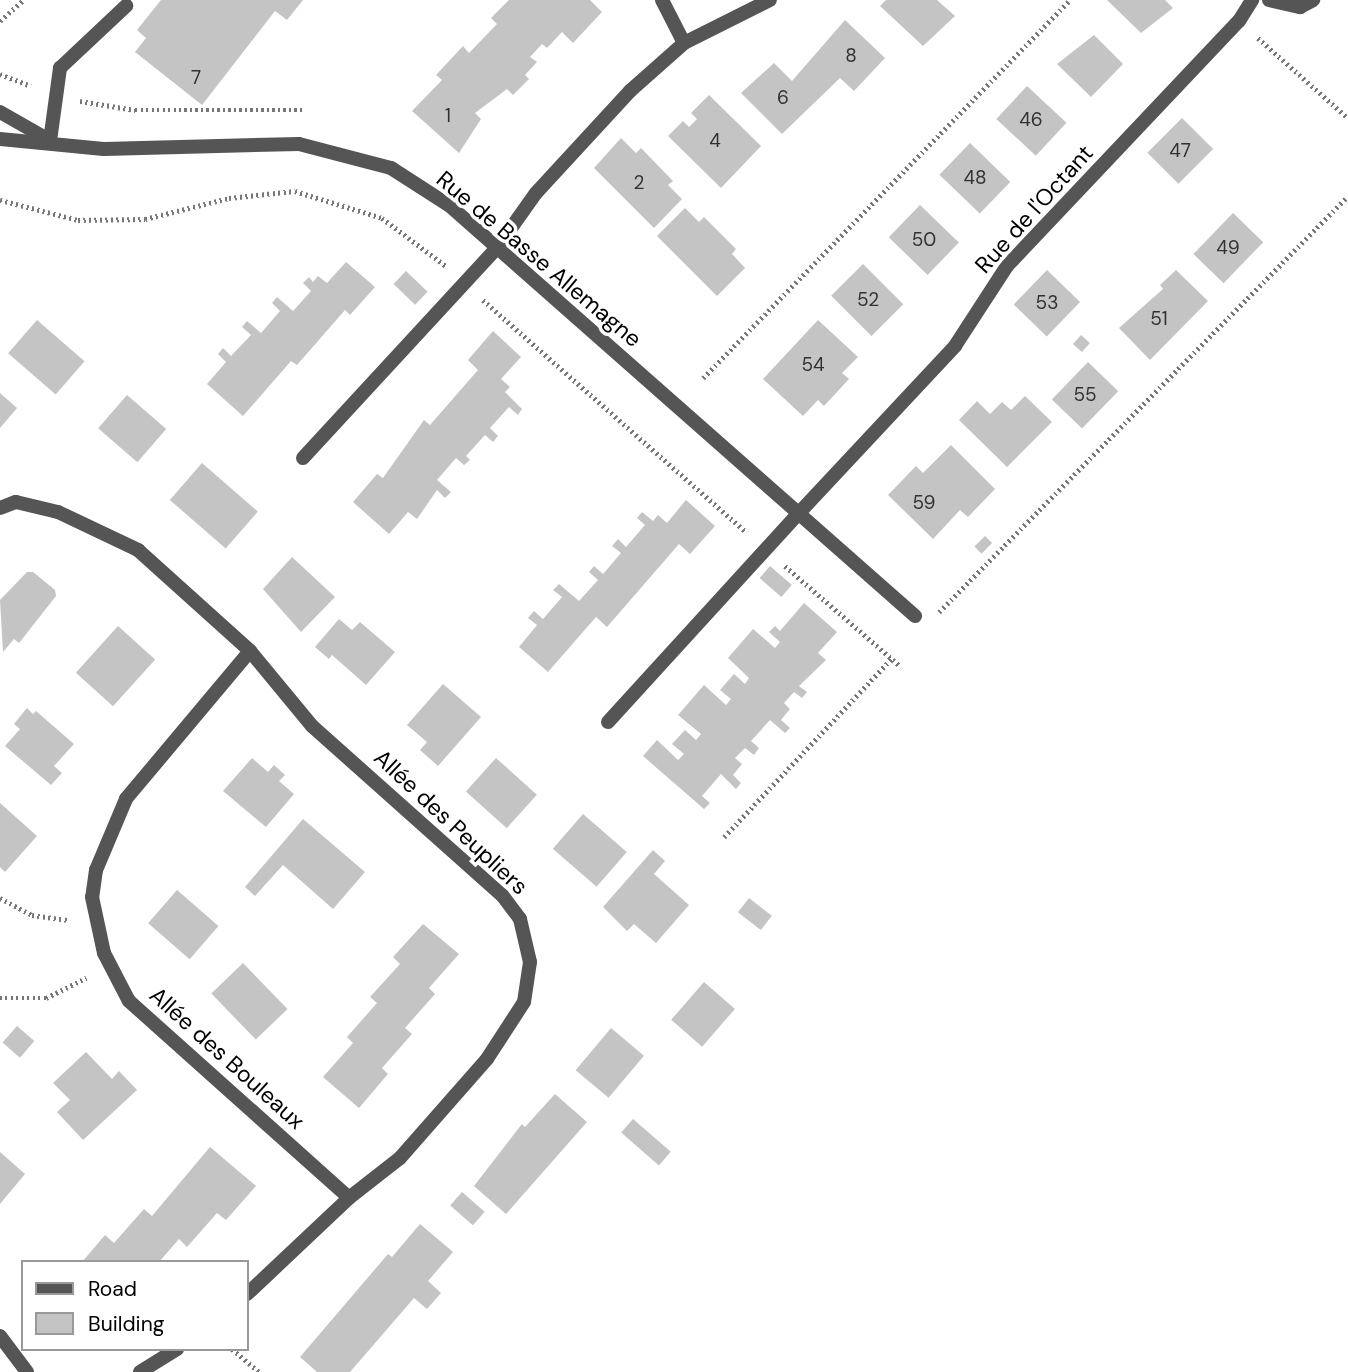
<!DOCTYPE html>
<meta charset="utf-8">
<style>
body{margin:0}
#map{position:relative;width:1348px;height:1372px;overflow:hidden;background:#fff;font-family:"DM Sans",sans-serif}
div>[style]{position:absolute}
.building>*{inset:0;background:#c4c4c4;transform-origin:0 0}
.path>*{height:4.5px;margin-top:-2.25px;transform-origin:0;background:repeating-linear-gradient(90deg,#777 0 2px,transparent 0 5.5px)}
.service>*{height:14px;margin:-7px;padding:0 7px;transform-origin:7px;border-radius:7px;background:#555}
.minor>*{height:14px;margin:-7px;padding:0 7px;transform-origin:7px;border-radius:7px;background:#555}
span{translate:-50% -50%;white-space:nowrap;text-align:center;line-height:1.15;-webkit-text-stroke:7px #fff;paint-order:stroke}
.number-label{font-size:19px;color:#313131}
.number-label span{-webkit-text-stroke-width:0}
.street-label{font-size:23px;color:#000}
.legend{position:absolute;left:21px;top:1260px;width:228px;height:91px;box-sizing:border-box;background:#fff;border:2px solid #999;margin:0;padding:9px 12px;list-style:none;font-size:21px;color:#000}
.legend li{display:flex;align-items:center;gap:14px;height:35px}
.legend b{width:35px;border:2px solid #999}
</style>
<div id="map">
<div class="building">
<div style="clip-path:polygon(161px 0,303px 0,287px 20px,275px 11px,202px 105px,135px 52px,146px 38px,137px 30px)"></div>
<div style="clip-path:polygon(509px 0,590px 0,602px 12px,573px 43px,562px 32px,547px 48px,542px 44px,530px 57px,537px 62px,525px 75px,529px 79px,513px 95px,507px 89px,475px 113px,481px 119px,459px 153px,412px 111px,442px 80px,436px 75px,463px 46px,469px 53px,497px 24px,491px 18px)"></div>
<div style="clip-path:polygon(886px 0,937px 0,955px 16px,923px 46px,880px 6px)"></div>
<div style="clip-path:polygon(1107px 0,1165px 0,1173px 8px,1141px 33px)"></div>
<div style="clip-path:polygon(845px 20px,885px 58px,854px 91px,840px 78px,782px 134px,741px 93px,774px 63px,792px 81px)"></div>
<div style="clip-path:polygon(1094px 35px,1123px 64px,1091px 97px,1057px 64px)"></div>
<div style="left:1027px;top:86px;width:54px;height:45px;rotate:43deg"></div>
<div style="clip-path:polygon(709px 95px,761px 146px,721px 188px,668px 136px,683px 121px,689px 127px,697px 119px,691px 113px)"></div>
<div style="left:1182px;top:118px;width:44px;height:49px;rotate:45deg"></div>
<div style="clip-path:polygon(621px 138px,636px 153px,641px 148px,673px 181px,668px 185px,682px 199px,654px 228px,594px 168px)"></div>
<div style="left:970px;top:143px;width:56px;height:44px;rotate:44deg"></div>
<div style="left:920px;top:205px;width:54px;height:45px;rotate:44deg"></div>
<div style="clip-path:polygon(685px 208px,699px 222px,704px 217px,736px 249px,732px 254px,745px 268px,717px 296px,657px 236px)"></div>
<div style="left:1233px;top:213px;width:42px;height:57px;rotate:44deg"></div>
<div style="clip-path:polygon(346px 262px,375px 287px,350px 315px,345px 310px,297px 365px,291px 361px,243px 416px,207px 384px,226px 362px,218px 354px,223px 348px,231px 356px,251px 335px,242px 327px,247px 321px,261px 333px,280px 311px,272px 303px,277px 297px,293px 311px,311px 291px,303px 283px,309px 277px,313px 282px,318px 276px,327px 283px)"></div>
<div style="left:863px;top:264px;width:57px;height:45px;rotate:45deg"></div>
<div style="left:1047px;top:270px;width:46px;height:48px;rotate:44deg"></div>
<div style="clip-path:polygon(1176px 270px,1208px 301px,1150px 360px,1119px 328px,1163px 289px,1160px 285px)"></div>
<div style="left:406px;top:271px;width:30px;height:18px;rotate:44deg"></div>
<div style="left:37px;top:320px;width:63px;height:44px;rotate:41deg"></div>
<div style="clip-path:polygon(818px 320px,858px 357px,842px 373px,849px 379px,824px 406px,818px 400px,803px 416px,763px 379px)"></div>
<div style="clip-path:polygon(493px 331px,521px 357px,501px 379px,510px 387px,505px 392px,522px 409px,518px 415px,509px 407px,490px 428px,498px 436px,493px 442px,485px 435px,466px 456px,470px 460px,464px 465px,456px 458px,437px 480px,451px 492px,445px 498px,437px 490px,417px 519px,408px 512px,389px 534px,353px 502px,377px 474px,383px 478px,424px 420px,430px 425px,478px 370px,468px 360px)"></div>
<div style="left:1081px;top:335px;width:12px;height:12px;rotate:42deg"></div>
<div style="left:1088px;top:362px;width:42px;height:52px;rotate:44deg"></div>
<div style="clip-path:polygon(0 393px,17px 408px,0 428px)"></div>
<div style="left:127px;top:395px;width:52px;height:44px;rotate:41deg"></div>
<div style="clip-path:polygon(1025px 396px,1052px 422px,1007px 467px,959px 420px,977px 401px,990px 414px,1002px 402px,1011px 410px)"></div>
<div style="clip-path:polygon(951px 445px,995px 489px,968px 517px,960px 510px,933px 539px,888px 495px,916px 466px,923px 473px)"></div>
<div style="left:202px;top:463px;width:74px;height:49px;rotate:41deg"></div>
<div style="clip-path:polygon(686px 500px,715px 526px,690px 554px,679px 544px,607px 627px,596px 617px,548px 672px,519px 647px,537px 625px,528px 618px,534px 611px,543px 619px,562px 597px,553px 590px,559px 584px,579px 601px,598px 580px,589px 572px,594px 566px,603px 574px,621px 553px,612px 546px,618px 539px,626px 547px,645px 525px,637px 518px,642px 512px,653px 521px,658px 515px,667px 523px)"></div>
<div style="left:985px;top:536px;width:10px;height:15px;rotate:45deg"></div>
<div style="clip-path:polygon(292px 557px,335px 597px,301px 632px,263px 589px)"></div>
<div style="left:770px;top:566px;width:29px;height:16px;rotate:41deg"></div>
<div style="clip-path:polygon(27px 572px,33px 572px,55px 590px,56px 596px,19px 643px,14px 639px,3px 652px,0 600px)"></div>
<div style="clip-path:polygon(804px 603px,837px 632px,818px 653px,826px 660px,799px 686px,807px 692px,802px 698px,794px 692px,784px 703px,790px 709px,781px 720px,790px 728px,785px 733px,770px 720px,751px 741px,759px 748px,754px 755px,745px 748px,735px 758px,742px 764px,733px 775px,741px 783px,736px 789px,721px 774px,702px 796px,710px 803px,704px 809px,643px 756px,657px 740px,678px 760px,684px 754px,672px 744px,685px 730px,696px 740px,701px 734px,678px 715px,704px 685px,726px 705px,731px 699px,720px 690px,734px 674px,745px 684px,749px 678px,728px 658px,753px 629px,775px 648px,780px 642px,769px 632px,775px 626px,780px 631px)"></div>
<div style="clip-path:polygon(339px 619px,352px 630px,360px 622px,395px 652px,366px 685px,332px 655px,329px 659px,315px 647px)"></div>
<div style="left:118px;top:626px;width:50px;height:63px;rotate:42deg"></div>
<div style="clip-path:polygon(443px 684px,481px 717px,438px 766px,420px 750px,427px 742px,407px 725px)"></div>
<div style="clip-path:polygon(27px 708px,33px 714px,36px 711px,74px 744px,54px 766px,62px 773px,51px 785px,5px 746px,20px 729px,14px 724px)"></div>
<div style="clip-path:polygon(252px 758px,268px 772px,274px 765px,285px 775px,279px 781px,294px 794px,266px 827px,223px 791px)"></div>
<div style="left:496px;top:758px;width:55px;height:45px;rotate:42deg"></div>
<div style="clip-path:polygon(0 803px,37px 836px,5px 872px,0 867px)"></div>
<div style="left:583px;top:814px;width:58px;height:46px;rotate:41deg"></div>
<div style="clip-path:polygon(303px 819px,365px 872px,333px 909px,283px 865px,255px 896px,245px 887px)"></div>
<div style="clip-path:polygon(653px 850px,665px 861px,654px 874px,689px 905px,656px 943px,634px 924px,627px 931px,603px 907px)"></div>
<div style="left:177px;top:890px;width:55px;height:44px;rotate:41deg"></div>
<div style="left:749px;top:898px;width:29px;height:18px;rotate:38deg"></div>
<div style="clip-path:polygon(423px 924px,459px 954px,429px 988px,435px 994px,405px 1028px,412px 1034px,382px 1068px,388px 1074px,359px 1108px,323px 1077px,353px 1043px,347px 1037px,377px 1003px,370px 997px,400px 964px,393px 957px)"></div>
<div style="left:243px;top:963px;width:64px;height:44px;rotate:46deg"></div>
<div style="left:704px;top:982px;width:41px;height:50px;rotate:41deg"></div>
<div style="left:17px;top:1026px;width:23px;height:22px;rotate:41deg"></div>
<div style="left:611px;top:1028px;width:43px;height:55px;rotate:40deg"></div>
<div style="clip-path:polygon(86px 1052px,112px 1079px,119px 1071px,137px 1090px,83px 1140px,57px 1112px,70px 1100px,53px 1083px)"></div>
<div style="clip-path:polygon(555px 1094px,587px 1122px,506px 1214px,474px 1186px,522px 1124px,525px 1127px)"></div>
<div style="left:633px;top:1119px;width:50px;height:18px;rotate:41deg"></div>
<div style="clip-path:polygon(210px 1147px,256px 1186px,226px 1220px,217px 1213px,187px 1247px,179px 1239px,159px 1262px,82px 1262px,105px 1235px,114px 1243px,144px 1209px,152px 1216px)"></div>
<div style="clip-path:polygon(0 1152px,25px 1174px,0 1204px)"></div>
<div style="left:462px;top:1192px;width:30px;height:18px;rotate:41deg"></div>
<div style="clip-path:polygon(420px 1224px,453px 1252px,428px 1281px,441px 1293px,427px 1309px,414px 1298px,350px 1372px,317px 1372px,300px 1357px,388px 1254px,392px 1257px)"></div>
</div>
<div class="path">
<div style="left:0;top:21px;width:31px;rotate:-42deg"></div>
<div style="left:1258px;top:38px;width:120px;rotate:41.6deg"></div>
<div style="left:0;top:74px;width:33px;rotate:21deg"></div>
<div style="left:80px;top:101px;width:56px;rotate:9.3deg"></div>
<div style="left:135px;top:110px;width:167px"></div>
<div style="left:0;top:200px;width:81px;rotate:14.4deg"></div>
<div style="left:78px;top:220px;width:67px;rotate:-0.9deg"></div>
<div style="left:145px;top:219px;width:87px;rotate:-14deg"></div>
<div style="left:229px;top:198px;width:66px;rotate:-6.1deg"></div>
<div style="left:295px;top:191px;width:91px;rotate:17.2deg"></div>
<div style="left:382px;top:218px;width:80px;rotate:36.9deg"></div>
<div style="left:483px;top:300px;width:352px;rotate:41.4deg"></div>
<div style="left:703px;top:378px;width:527px;rotate:-45.85deg"></div>
<div style="left:785px;top:566px;width:154px;rotate:41deg"></div>
<div style="left:939px;top:612px;width:583px;rotate:-45.49deg"></div>
<div style="left:724px;top:837px;width:244px;rotate:-46.8deg"></div>
<div style="left:0;top:898px;width:36px;rotate:28deg"></div>
<div style="left:32px;top:915px;width:37px;rotate:8deg"></div>
<div style="left:0;top:998px;width:46px"></div>
<div style="left:46px;top:998px;width:45px;rotate:-26.6deg"></div>
<div style="left:232px;top:1349px;width:35px;rotate:40deg"></div>
</div>
<div class="service">
<div style="left:50px;top:141px;width:74px;rotate:-82.2deg"></div>
<div style="left:60px;top:68px;width:91px;rotate:-43.2deg"></div>
<div style="left:303px;top:458px;width:286px;rotate:-47.3deg"></div>
<div style="left:608px;top:722px;width:282px;rotate:-47.6deg"></div>
</div>
<div class="minor">
<div style="left:662px;top:0;width:48px;rotate:62.9deg"></div>
<div style="left:1269px;top:0;width:32px;rotate:13deg"></div>
<div style="left:1300px;top:7px;width:15px;rotate:-28deg"></div>
<div style="left:0;top:112px;width:56px;rotate:29.7deg"></div>
<div style="left:0;top:139px;width:104px;rotate:5.5deg"></div>
<div style="left:104px;top:149px;width:195px;rotate:-1.5deg"></div>
<div style="left:299px;top:144px;width:95px;rotate:14.6deg"></div>
<div style="left:391px;top:168px;width:70px;rotate:32.8deg"></div>
<div style="left:450px;top:206px;width:620px;rotate:41.4deg"></div>
<div style="left:497px;top:248px;width:67px;rotate:-54.7deg"></div>
<div style="left:536px;top:193px;width:139px;rotate:-47.3deg"></div>
<div style="left:630px;top:91px;width:72px;rotate:-41.6deg"></div>
<div style="left:684px;top:43px;width:96px;rotate:-26.6deg"></div>
<div style="left:0;top:508px;width:17px;rotate:-21deg"></div>
<div style="left:16px;top:502px;width:43px;rotate:13.4deg"></div>
<div style="left:58px;top:512px;width:89px;rotate:25.4deg"></div>
<div style="left:138px;top:550px;width:151px;rotate:42deg"></div>
<div style="left:250px;top:651px;width:97px;rotate:50.4deg"></div>
<div style="left:312px;top:726px;width:254px;rotate:41.7deg"></div>
<div style="left:502px;top:895px;width:30px;rotate:53deg"></div>
<div style="left:520px;top:919px;width:44px;rotate:76.9deg"></div>
<div style="left:530px;top:962px;width:40px;rotate:98.5deg"></div>
<div style="left:524px;top:1002px;width:68px;rotate:123deg"></div>
<div style="left:487px;top:1059px;width:132px;rotate:131.3deg"></div>
<div style="left:400px;top:1158px;width:65px;rotate:141.9deg"></div>
<div style="left:349px;top:1198px;width:140px;rotate:136.7deg"></div>
<div style="left:798px;top:514px;width:230px;rotate:-46.9deg"></div>
<div style="left:955px;top:346px;width:95px;rotate:-57deg"></div>
<div style="left:1007px;top:266px;width:337px;rotate:-46.6deg"></div>
<div style="left:1239px;top:21px;width:25px;rotate:-58deg"></div>
<div style="left:250px;top:651px;width:193px;rotate:130deg"></div>
<div style="left:126px;top:799px;width:77px;rotate:112.9deg"></div>
<div style="left:96px;top:870px;width:27px;rotate:98deg"></div>
<div style="left:92px;top:897px;width:57px;rotate:77.9deg"></div>
<div style="left:104px;top:953px;width:54px;rotate:62.5deg"></div>
<div style="left:129px;top:1001px;width:295px;rotate:41.8deg"></div>
<div style="left:0;top:1336px;width:45px;rotate:53.1deg"></div>
<div style="left:140px;top:1372px;width:44px;rotate:-31.9deg"></div>
</div>
<div class="number-label">
<span style="left:851px;top:56px">8</span>
<span style="left:196px;top:78px">7</span>
<span style="left:783px;top:98px">6</span>
<span style="left:448px;top:116px">1</span>
<span style="left:1031px;top:120px">46</span>
<span style="left:715px;top:141px">4</span>
<span style="left:1180px;top:151px">47</span>
<span style="left:975px;top:178px">48</span>
<span style="left:639px;top:183px">2</span>
<span style="left:924px;top:240px">50</span>
<span style="left:1228px;top:248px">49</span>
<span style="left:868px;top:300px">52</span>
<span style="left:1047px;top:303px">53</span>
<span style="left:1159px;top:319px">51</span>
<span style="left:813px;top:365px">54</span>
<span style="left:1085px;top:395px">55</span>
<span style="left:924px;top:503px">59</span>
</div>
<div class="street-label">
<span style="left:1034px;top:209px;rotate:-48deg">Rue de l'Octant</span>
<span style="left:539px;top:259px;rotate:40deg">Rue de Basse Allemagne</span>
<span style="left:451px;top:822px;rotate:43deg">Allée des Peupliers</span>
<span style="left:227px;top:1058px;rotate:42deg">Allée des Bouleaux</span>
</div>
<ul class="legend">
<li><b style="height:9px;background:#555"></b>Road</li>
<li><b style="height:19px;background:#c4c4c4"></b>Building</li>
</ul>
</div>
